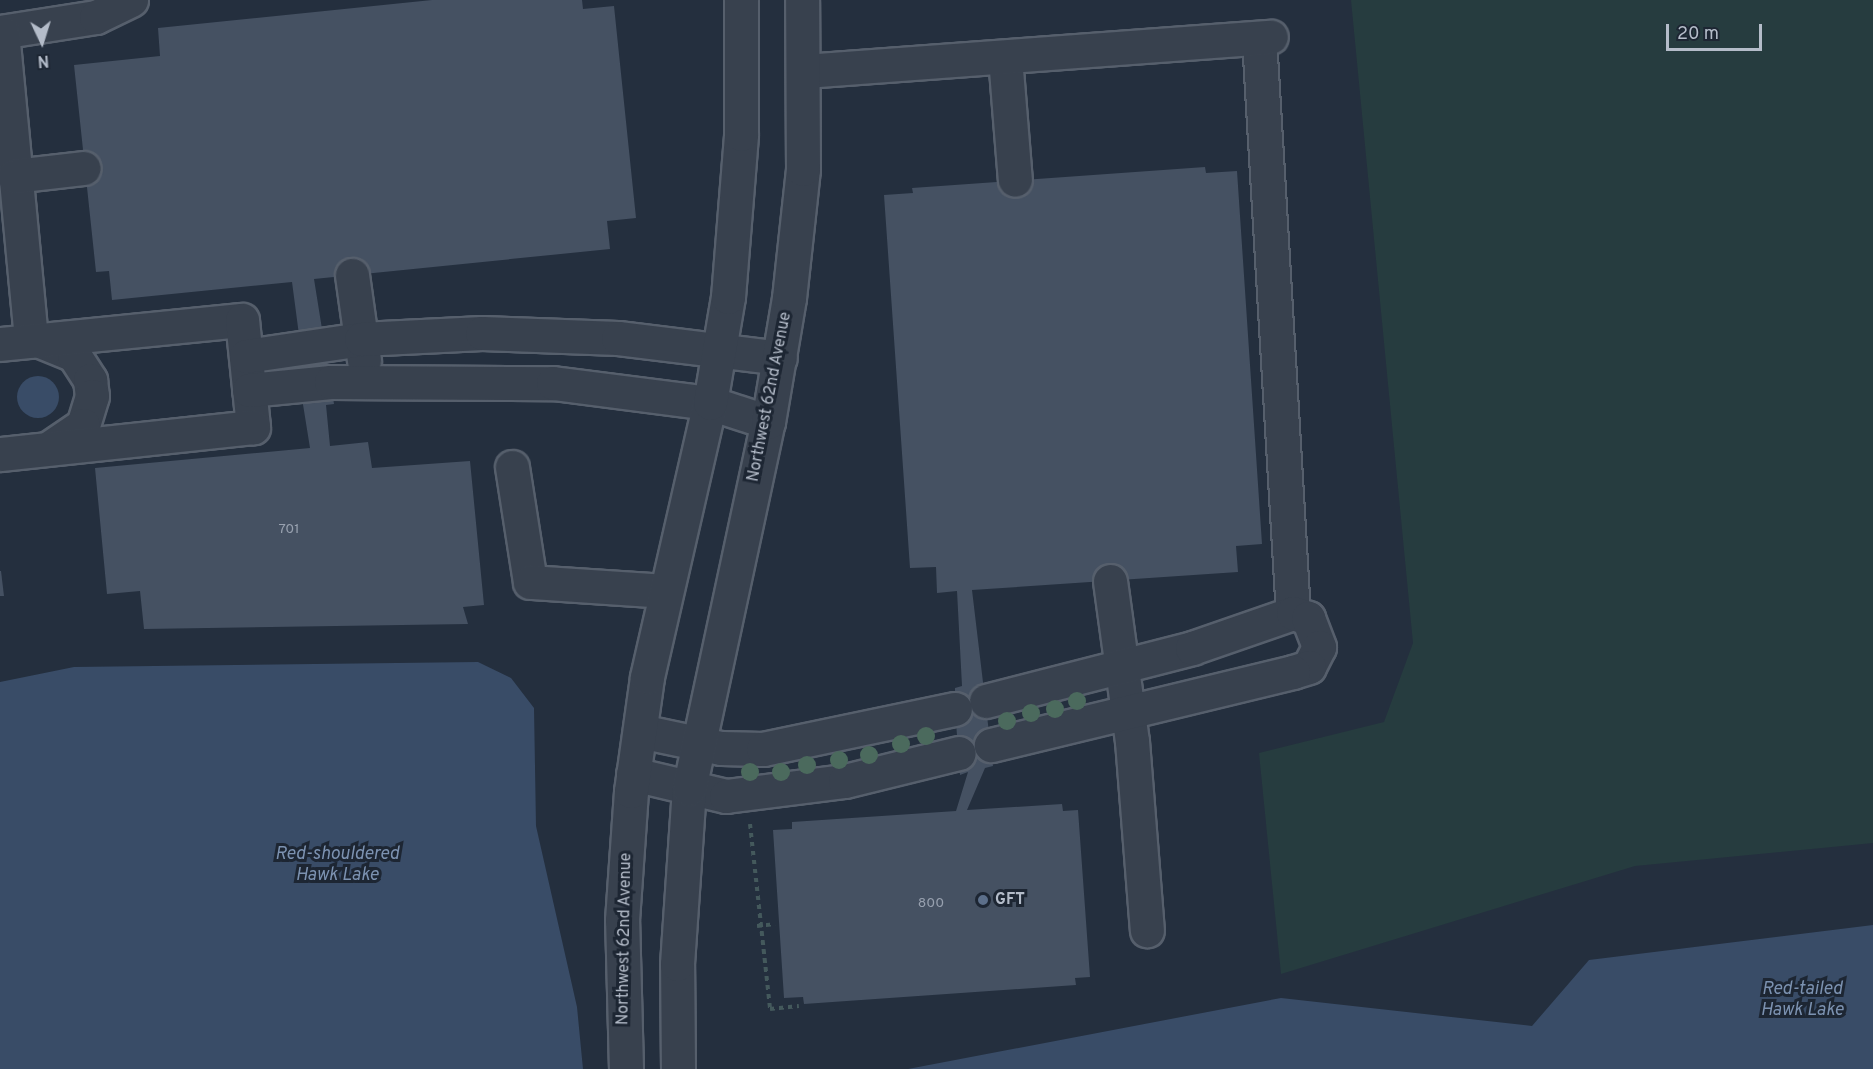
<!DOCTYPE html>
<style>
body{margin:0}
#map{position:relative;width:1873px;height:1069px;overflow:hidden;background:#242f3e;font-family:Overpass,sans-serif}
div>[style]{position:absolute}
.green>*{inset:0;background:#263c3f}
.water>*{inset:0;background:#394c67}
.round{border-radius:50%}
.building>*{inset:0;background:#455162}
.path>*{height:4px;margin-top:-2px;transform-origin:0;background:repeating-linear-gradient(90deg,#44595c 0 4.5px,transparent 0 9px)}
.roads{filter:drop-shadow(2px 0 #565f6c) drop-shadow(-2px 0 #565f6c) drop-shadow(0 2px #565f6c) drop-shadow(0 -2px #565f6c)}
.minor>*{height:33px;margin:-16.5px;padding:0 16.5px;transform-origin:16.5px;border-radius:16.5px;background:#38414e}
.trees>*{width:18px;height:18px;margin:-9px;border-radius:50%;background:#4b6a5d}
.dots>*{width:16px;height:16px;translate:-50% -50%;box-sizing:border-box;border:3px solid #1d2633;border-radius:50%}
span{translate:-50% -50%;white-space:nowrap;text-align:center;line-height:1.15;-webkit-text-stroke:6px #1d2633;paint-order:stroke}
.number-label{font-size:14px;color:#98a1af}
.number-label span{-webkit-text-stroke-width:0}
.street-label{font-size:16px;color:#b4bcc9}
.poi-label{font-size:16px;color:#b4bcc9;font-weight:700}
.left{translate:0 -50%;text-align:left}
.water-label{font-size:18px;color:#7c92b1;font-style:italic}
.north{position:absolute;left:12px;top:12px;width:60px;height:60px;-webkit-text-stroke:4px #1d2633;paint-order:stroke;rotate:176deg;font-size:16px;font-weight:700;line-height:24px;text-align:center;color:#b4bcc9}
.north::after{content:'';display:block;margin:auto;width:21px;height:27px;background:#b4bcc9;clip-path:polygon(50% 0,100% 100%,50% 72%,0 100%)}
.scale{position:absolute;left:1666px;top:24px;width:96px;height:27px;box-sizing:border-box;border:3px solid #b4bcc9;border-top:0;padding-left:8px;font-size:18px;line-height:21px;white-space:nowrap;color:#b4bcc9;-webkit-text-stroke:4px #1d2633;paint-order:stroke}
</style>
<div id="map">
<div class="green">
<div style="clip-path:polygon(1351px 0,1873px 0,1873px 843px,1635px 866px,1281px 974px,1259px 753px,1384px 722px,1413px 643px)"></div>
</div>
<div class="water">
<div class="round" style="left:17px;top:376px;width:42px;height:42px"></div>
<div style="clip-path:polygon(478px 662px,511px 678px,534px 708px,536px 826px,577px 1007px,583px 1069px,0 1069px,0 682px,74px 667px)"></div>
<div style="clip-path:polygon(1873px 925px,1873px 1069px,908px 1069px,1281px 998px,1532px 1026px,1589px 960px)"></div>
</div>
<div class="building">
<div style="clip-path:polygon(432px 0,582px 0,583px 9px,614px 6px,636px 218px,607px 221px,610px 249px,314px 279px,334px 404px,326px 405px,330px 446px,368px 442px,372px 468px,470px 461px,484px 605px,463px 607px,468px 624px,144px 629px,140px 591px,107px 594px,95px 468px,310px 448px,292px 336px,299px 335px,292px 282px,112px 300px,109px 271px,96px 272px,74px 65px,160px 56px,158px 28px)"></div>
<div style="clip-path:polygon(1205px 167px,1206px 173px,1237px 171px,1262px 544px,1236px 546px,1238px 572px,972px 590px,993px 766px,985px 768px,967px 810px,1062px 804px,1063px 811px,1078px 810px,1090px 977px,1075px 978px,1076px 985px,804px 1004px,803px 997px,784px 998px,773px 830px,792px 829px,792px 822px,956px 811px,968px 772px,960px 775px,955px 709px,955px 688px,962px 686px,957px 591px,937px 593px,936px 567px,910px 568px,884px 195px,913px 193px,912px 188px)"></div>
<div style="clip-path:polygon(0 571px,1px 571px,4px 596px,0 596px)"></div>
</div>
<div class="path">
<div style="left:750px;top:824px;width:186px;rotate:83.8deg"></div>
<div style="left:770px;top:1009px;width:29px;rotate:-6deg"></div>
<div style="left:757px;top:926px;width:18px;rotate:-6deg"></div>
</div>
<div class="roads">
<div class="minor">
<div style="left:0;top:32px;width:97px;rotate:-8.9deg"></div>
<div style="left:96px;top:17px;width:39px;rotate:-26deg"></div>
<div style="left:2px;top:32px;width:310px;rotate:84.6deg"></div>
<div style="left:1259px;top:38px;width:576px;rotate:86.62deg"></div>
<div style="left:1005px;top:57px;width:123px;rotate:85.4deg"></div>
<div style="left:804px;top:71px;width:468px;rotate:-4.2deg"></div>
<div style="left:14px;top:176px;width:70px;rotate:-6.5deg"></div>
<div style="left:352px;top:275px;width:86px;rotate:82deg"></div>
<div style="left:40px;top:341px;width:37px;rotate:22deg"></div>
<div style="left:74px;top:355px;width:30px;rotate:57deg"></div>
<div style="left:90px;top:380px;width:16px;rotate:83deg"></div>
<div style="left:92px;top:396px;width:30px;rotate:107deg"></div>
<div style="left:83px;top:425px;width:40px;rotate:146deg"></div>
<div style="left:0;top:344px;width:243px;rotate:-5.7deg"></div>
<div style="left:242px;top:320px;width:108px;rotate:84.1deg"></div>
<div style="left:253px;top:427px;width:254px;rotate:173.9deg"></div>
<div style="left:246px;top:356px;width:116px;rotate:-8.4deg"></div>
<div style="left:361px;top:339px;width:121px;rotate:-2.8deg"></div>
<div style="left:482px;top:333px;width:136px;rotate:2.1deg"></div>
<div style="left:618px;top:338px;width:163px;rotate:7deg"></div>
<div style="left:249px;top:390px;width:82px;rotate:-5.6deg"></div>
<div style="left:331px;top:382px;width:222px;rotate:0.3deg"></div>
<div style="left:553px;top:383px;width:158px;rotate:7.3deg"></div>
<div style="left:710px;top:403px;width:61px;rotate:18.1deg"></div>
<div style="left:512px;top:467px;width:116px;rotate:81.1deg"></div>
<div style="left:530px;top:582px;width:135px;rotate:3.8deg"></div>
<div style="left:1110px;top:581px;width:162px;rotate:82.2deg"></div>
<div style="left:1132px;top:741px;width:190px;rotate:85.5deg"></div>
<div style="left:986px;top:701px;width:213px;rotate:-14.4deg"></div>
<div style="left:1192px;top:648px;width:107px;rotate:-19.1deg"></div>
<div style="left:1293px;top:613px;width:16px;rotate:18deg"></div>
<div style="left:1308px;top:618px;width:31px;rotate:69deg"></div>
<div style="left:1319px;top:647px;width:22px;rotate:117deg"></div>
<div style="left:1309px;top:667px;width:17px;rotate:163deg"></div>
<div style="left:1293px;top:672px;width:311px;rotate:166.4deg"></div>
<div style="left:640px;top:731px;width:83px;rotate:11.9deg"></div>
<div style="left:721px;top:748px;width:42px;rotate:1.4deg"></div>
<div style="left:763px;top:749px;width:196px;rotate:-11.8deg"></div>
<div style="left:633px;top:774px;width:96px;rotate:13.3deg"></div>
<div style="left:726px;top:796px;width:120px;rotate:-7.2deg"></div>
<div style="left:845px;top:781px;width:117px;rotate:-13.8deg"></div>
<div style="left:626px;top:1069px;width:149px;rotate:-91.5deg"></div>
<div style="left:622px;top:920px;width:129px;rotate:-86deg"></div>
<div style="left:631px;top:791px;width:115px;rotate:-82deg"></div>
<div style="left:647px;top:677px;width:281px;rotate:-77.1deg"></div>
<div style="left:710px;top:403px;width:108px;rotate:-80.4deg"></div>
<div style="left:728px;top:297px;width:164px;rotate:-85.4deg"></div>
<div style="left:741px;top:134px;width:134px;rotate:-90deg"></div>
<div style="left:678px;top:1069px;width:105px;rotate:-90.5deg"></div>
<div style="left:677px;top:964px;width:175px;rotate:-86.1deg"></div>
<div style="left:689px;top:789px;width:375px;rotate:-77.9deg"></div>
<div style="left:768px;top:422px;width:126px;rotate:-80.4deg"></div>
<div style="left:789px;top:298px;width:130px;rotate:-83.8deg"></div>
<div style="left:803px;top:169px;width:169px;rotate:-90.3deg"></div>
</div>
</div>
<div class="trees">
<div style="left:1077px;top:701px"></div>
<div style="left:1055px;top:709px"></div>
<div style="left:1031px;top:713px"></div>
<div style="left:1007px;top:721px"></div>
<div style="left:926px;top:736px"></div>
<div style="left:901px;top:744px"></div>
<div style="left:869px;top:755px"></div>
<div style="left:839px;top:760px"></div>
<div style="left:807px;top:765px"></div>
<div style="left:750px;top:772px"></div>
<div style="left:781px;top:772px"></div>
</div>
<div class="dots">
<div style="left:983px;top:900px;background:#5c6f8a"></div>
</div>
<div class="number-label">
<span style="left:289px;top:530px">701</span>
<span style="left:931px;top:904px">800</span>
</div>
<div class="street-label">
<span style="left:770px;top:397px;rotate:-79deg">Northwest 62nd Avenue</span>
<span style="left:625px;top:939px;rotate:-89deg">Northwest 62nd Avenue</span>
</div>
<div class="poi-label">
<span class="left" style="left:995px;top:900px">GFT</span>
</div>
<div class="water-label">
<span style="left:337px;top:866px">Red-shouldered<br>Hawk Lake</span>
<span style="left:1802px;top:1001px">Red-tailed<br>Hawk Lake</span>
</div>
<div class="north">N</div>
<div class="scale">20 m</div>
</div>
